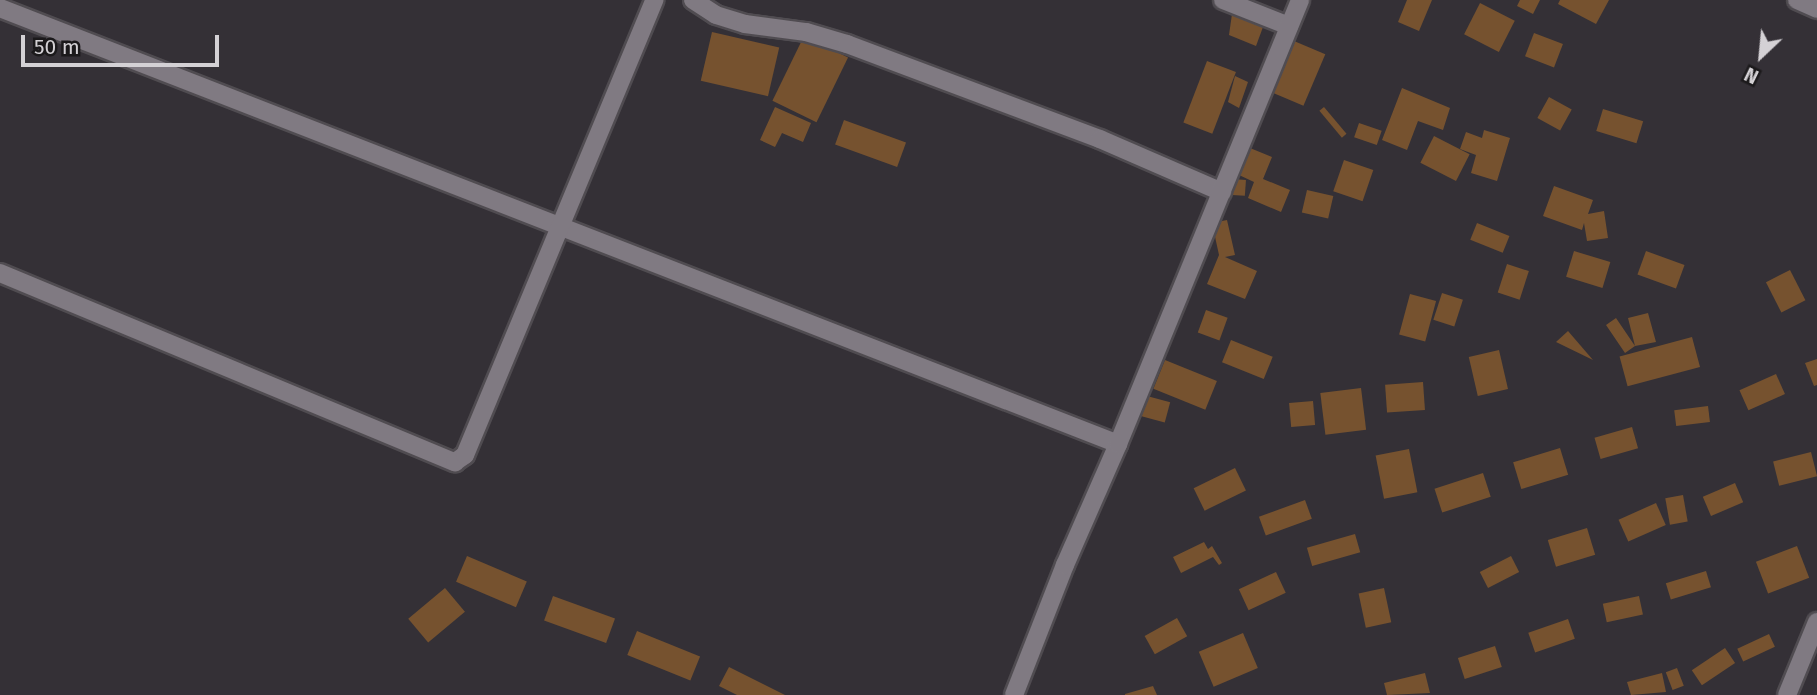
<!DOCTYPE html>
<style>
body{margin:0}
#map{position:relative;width:1817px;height:695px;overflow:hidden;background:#343036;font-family:"Fira Sans",sans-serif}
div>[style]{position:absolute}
.building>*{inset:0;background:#76522f;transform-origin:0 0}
.roads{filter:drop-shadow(2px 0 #504c51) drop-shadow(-2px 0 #504c51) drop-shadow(0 2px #504c51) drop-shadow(0 -2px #504c51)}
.minor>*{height:18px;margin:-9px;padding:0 9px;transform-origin:9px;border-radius:9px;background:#807a82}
span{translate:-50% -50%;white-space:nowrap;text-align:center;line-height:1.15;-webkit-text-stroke:5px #1b191b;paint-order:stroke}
.north{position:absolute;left:1726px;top:21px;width:70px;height:70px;-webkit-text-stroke:5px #1b191b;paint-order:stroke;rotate:206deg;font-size:19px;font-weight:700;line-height:28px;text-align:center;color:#d4d1d5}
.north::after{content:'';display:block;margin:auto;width:24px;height:32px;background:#d4d1d5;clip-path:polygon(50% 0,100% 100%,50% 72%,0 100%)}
.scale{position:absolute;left:21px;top:35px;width:198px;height:32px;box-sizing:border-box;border:4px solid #d4d1d5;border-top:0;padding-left:9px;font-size:21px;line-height:24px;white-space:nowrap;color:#d4d1d5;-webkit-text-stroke:5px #1b191b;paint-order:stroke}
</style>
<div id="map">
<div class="building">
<div style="clip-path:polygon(1407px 0,1432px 0,1419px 31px,1398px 22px)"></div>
<div style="clip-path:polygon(1520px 0,1540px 0,1533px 14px,1517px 6px)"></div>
<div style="clip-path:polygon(1560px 0,1609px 0,1596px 24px,1558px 4px)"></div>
<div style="left:1480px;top:3px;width:39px;height:35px;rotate:27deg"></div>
<div style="clip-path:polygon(1232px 14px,1263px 27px,1256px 46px,1229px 35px)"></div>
<div style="left:712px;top:32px;width:69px;height:50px;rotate:13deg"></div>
<div style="left:1534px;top:33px;width:31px;height:25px;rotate:21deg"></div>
<div style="left:804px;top:36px;width:49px;height:72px;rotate:26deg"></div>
<div style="left:1294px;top:41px;width:34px;height:56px;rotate:23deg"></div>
<div style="left:1207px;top:61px;width:31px;height:66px;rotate:21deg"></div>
<div style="clip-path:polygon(1235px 76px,1248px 82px,1239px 108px,1228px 102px)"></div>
<div style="clip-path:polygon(1402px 88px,1450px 108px,1443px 130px,1418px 121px,1407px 150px,1382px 140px)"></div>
<div style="left:1549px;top:97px;width:26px;height:24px;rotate:29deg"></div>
<div style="clip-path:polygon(775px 107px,811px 123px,803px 142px,782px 133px,775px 147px,760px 140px)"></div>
<div style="left:1324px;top:107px;width:35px;height:6px;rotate:50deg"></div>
<div style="left:1603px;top:109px;width:42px;height:23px;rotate:17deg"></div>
<div style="left:844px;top:120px;width:66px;height:26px;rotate:20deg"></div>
<div style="left:1359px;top:123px;width:24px;height:15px;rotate:19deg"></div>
<div style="clip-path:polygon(1484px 130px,1510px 138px,1497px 181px,1471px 173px,1476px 155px,1460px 149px,1466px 132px,1482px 138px)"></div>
<div style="left:1434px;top:136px;width:40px;height:30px;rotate:27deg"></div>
<div style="clip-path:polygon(1250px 148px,1272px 157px,1263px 179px,1290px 190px,1281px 212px,1248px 198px,1254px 182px,1239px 175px)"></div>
<div style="left:1344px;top:160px;width:31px;height:33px;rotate:19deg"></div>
<div style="left:1233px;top:179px;width:13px;height:16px;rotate:4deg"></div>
<div style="clip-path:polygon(1554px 186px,1593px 200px,1588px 214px,1604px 211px,1608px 238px,1587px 241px,1584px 223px,1582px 230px,1543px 216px)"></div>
<div style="left:1307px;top:190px;width:27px;height:23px;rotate:13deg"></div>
<div style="clip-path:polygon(1227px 220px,1235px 255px,1225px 257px,1257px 271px,1245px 299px,1207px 284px,1219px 255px,1212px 223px)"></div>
<div style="left:1477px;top:223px;width:35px;height:18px;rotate:22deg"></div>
<div style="left:1574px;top:251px;width:38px;height:27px;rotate:17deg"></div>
<div style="left:1646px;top:251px;width:41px;height:25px;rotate:20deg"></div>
<div style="left:1507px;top:264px;width:23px;height:30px;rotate:18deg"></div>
<div style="left:1790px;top:270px;width:34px;height:27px;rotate:63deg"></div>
<div style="left:1442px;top:293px;width:22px;height:28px;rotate:18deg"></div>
<div style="left:1410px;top:294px;width:27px;height:42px;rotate:15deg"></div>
<div style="left:1206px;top:310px;width:23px;height:24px;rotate:20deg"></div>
<div style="clip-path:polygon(1648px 313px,1656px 342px,1635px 346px,1625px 353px,1606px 325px,1616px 318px,1635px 346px,1628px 318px)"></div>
<div style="clip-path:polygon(1568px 331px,1593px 360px,1556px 342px)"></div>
<div style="left:1692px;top:337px;width:31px;height:75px;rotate:75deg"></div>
<div style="left:1231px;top:340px;width:45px;height:24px;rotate:22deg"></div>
<div style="left:1499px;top:350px;width:40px;height:31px;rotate:77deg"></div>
<div style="clip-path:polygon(1817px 359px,1817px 385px,1814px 386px,1805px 363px)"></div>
<div style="left:1165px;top:360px;width:56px;height:31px;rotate:22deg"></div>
<div style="left:1776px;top:374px;width:22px;height:40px;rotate:66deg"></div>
<div style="left:1423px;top:382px;width:28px;height:38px;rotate:86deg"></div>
<div style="left:1361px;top:388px;width:42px;height:41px;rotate:83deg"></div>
<div style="left:1147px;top:396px;width:24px;height:21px;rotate:15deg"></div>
<div style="left:1313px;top:401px;width:24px;height:24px;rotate:85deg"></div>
<div style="left:1708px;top:406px;width:16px;height:34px;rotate:83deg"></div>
<div style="left:1632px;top:427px;width:22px;height:39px;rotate:74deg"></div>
<div style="left:1560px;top:448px;width:28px;height:49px;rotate:73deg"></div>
<div style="left:1409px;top:449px;width:44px;height:34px;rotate:79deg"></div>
<div style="left:1811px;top:452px;width:25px;height:39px;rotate:76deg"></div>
<div style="left:1235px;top:468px;width:25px;height:46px;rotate:64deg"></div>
<div style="left:1483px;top:473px;width:25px;height:51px;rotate:72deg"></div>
<div style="left:1735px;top:483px;width:21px;height:35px;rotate:67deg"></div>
<div style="left:1683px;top:495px;width:27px;height:18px;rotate:80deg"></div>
<div style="left:1305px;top:500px;width:20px;height:49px;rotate:70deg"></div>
<div style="left:1656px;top:503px;width:24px;height:41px;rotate:66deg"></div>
<div style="left:1587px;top:528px;width:28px;height:41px;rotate:73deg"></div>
<div style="left:1355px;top:534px;width:19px;height:50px;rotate:74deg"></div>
<div style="clip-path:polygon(1204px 542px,1208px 549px,1212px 546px,1222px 563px,1219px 565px,1213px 557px,1181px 573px,1173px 557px)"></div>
<div style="left:1797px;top:546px;width:34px;height:44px;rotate:69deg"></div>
<div style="left:467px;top:556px;width:65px;height:28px;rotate:23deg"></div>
<div style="left:1511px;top:556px;width:18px;height:35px;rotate:63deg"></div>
<div style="left:1706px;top:571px;width:17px;height:42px;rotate:73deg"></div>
<div style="left:1276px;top:572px;width:23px;height:41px;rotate:65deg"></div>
<div style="left:445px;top:588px;width:31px;height:48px;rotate:50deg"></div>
<div style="left:1384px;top:588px;width:35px;height:26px;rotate:78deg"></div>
<div style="left:553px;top:596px;width:66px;height:26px;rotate:20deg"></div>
<div style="left:1639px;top:596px;width:19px;height:37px;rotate:78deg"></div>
<div style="left:1177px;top:618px;width:21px;height:37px;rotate:61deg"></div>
<div style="left:1568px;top:619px;width:21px;height:42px;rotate:71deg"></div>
<div style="left:637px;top:631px;width:68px;height:26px;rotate:22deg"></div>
<div style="left:1243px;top:633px;width:38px;height:48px;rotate:67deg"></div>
<div style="left:1769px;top:634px;width:14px;height:35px;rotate:65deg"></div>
<div style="left:1495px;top:646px;width:22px;height:39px;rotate:72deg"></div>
<div style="left:1725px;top:648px;width:18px;height:40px;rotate:56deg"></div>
<div style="clip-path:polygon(729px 667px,785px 695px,737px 695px,719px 686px)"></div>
<div style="left:1677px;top:668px;width:19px;height:12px;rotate:69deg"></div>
<div style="clip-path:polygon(1425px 673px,1430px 693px,1387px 695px,1384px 683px)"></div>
<div style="clip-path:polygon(1662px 673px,1666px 692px,1631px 695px,1627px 682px)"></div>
<div style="clip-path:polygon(1153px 686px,1157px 695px,1125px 695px,1125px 694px)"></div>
</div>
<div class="roads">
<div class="minor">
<div style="left:693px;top:0;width:27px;rotate:33deg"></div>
<div style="left:716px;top:15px;width:30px;rotate:17deg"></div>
<div style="left:745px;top:24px;width:62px;rotate:7.5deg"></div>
<div style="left:806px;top:32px;width:43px;rotate:16.3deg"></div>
<div style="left:847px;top:44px;width:270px;rotate:20.6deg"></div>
<div style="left:1100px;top:139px;width:133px;rotate:23.5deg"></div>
<div style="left:1223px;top:0;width:71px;rotate:21.5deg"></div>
<div style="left:1797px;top:0;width:22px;rotate:24deg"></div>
<div style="left:0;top:8px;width:1200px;rotate:21.3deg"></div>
<div style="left:0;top:273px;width:493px;rotate:22.6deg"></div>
<div style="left:455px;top:462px;width:12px;rotate:-35deg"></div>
<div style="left:465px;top:455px;width:493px;rotate:-67.4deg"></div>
<div style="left:1014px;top:695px;width:140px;rotate:-68.6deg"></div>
<div style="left:1065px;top:565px;width:132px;rotate:-66.3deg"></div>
<div style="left:1118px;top:444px;width:480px;rotate:-67.7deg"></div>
<div style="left:1787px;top:695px;width:79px;rotate:-67.7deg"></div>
</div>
</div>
<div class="north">N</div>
<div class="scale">50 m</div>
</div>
